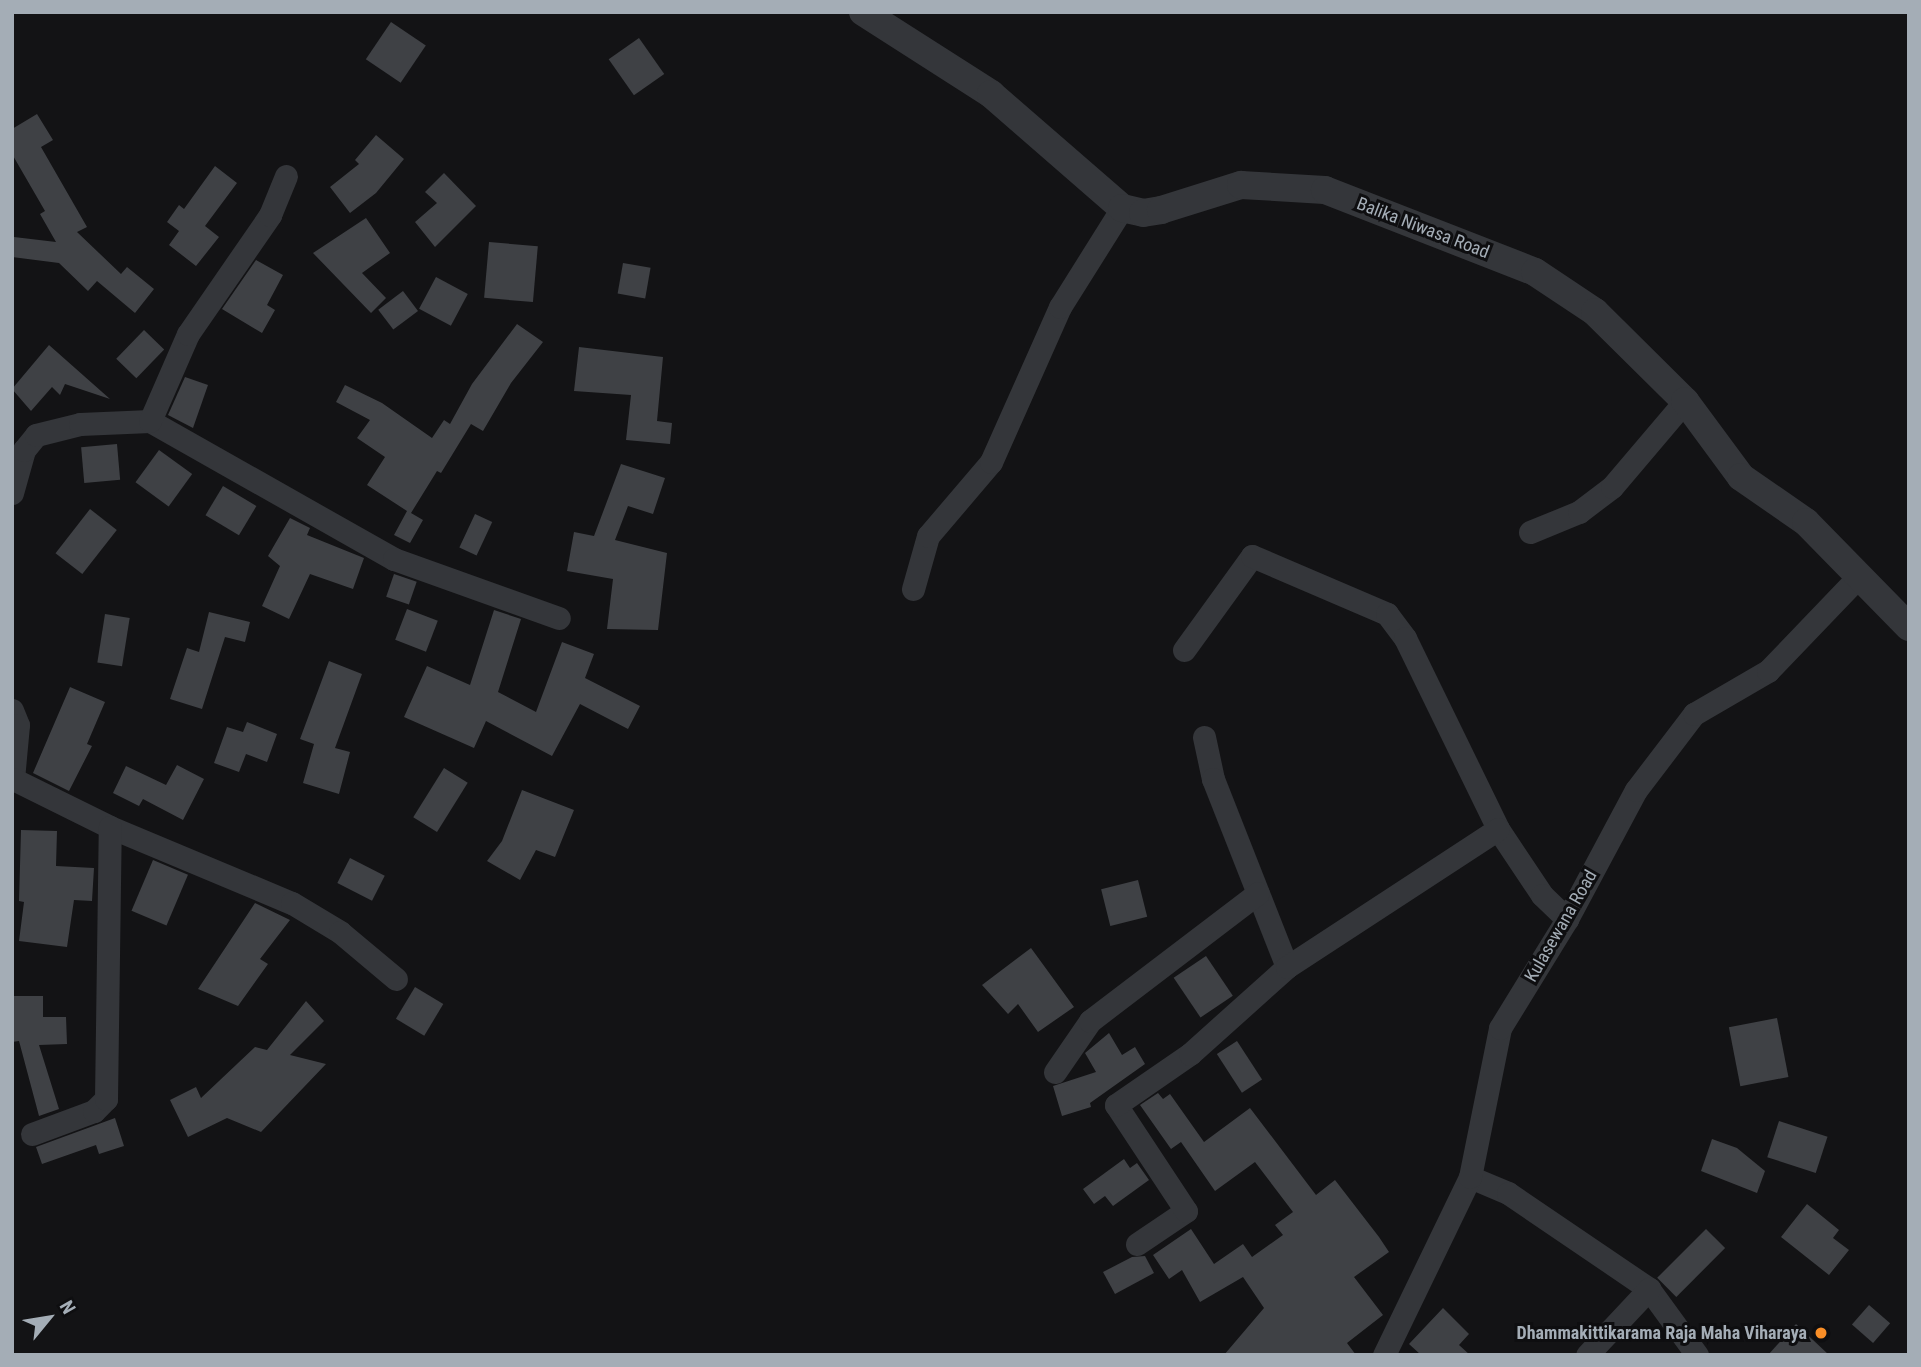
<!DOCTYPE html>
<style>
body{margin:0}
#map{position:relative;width:1921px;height:1367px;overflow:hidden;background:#131315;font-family:"Roboto Condensed",sans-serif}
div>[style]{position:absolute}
.building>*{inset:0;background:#3f4145;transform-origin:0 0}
.minor>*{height:23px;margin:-11.5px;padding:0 11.5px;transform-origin:11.5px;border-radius:11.5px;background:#34363a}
.tertiary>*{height:28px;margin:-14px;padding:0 14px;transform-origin:14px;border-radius:14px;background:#34363a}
.dots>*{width:19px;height:19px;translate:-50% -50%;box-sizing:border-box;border:4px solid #0e0e10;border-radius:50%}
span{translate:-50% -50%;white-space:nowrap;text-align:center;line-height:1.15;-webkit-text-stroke:6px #0e0e10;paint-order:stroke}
.street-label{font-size:18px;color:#a4adb6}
.poi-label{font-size:18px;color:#a4adb6;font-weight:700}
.right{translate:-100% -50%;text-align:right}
.frame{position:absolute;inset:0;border:14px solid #a4adb6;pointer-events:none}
.north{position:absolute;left:14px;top:1283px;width:70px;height:70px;-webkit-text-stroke:5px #0e0e10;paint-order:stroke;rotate:60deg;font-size:19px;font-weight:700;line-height:28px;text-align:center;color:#a4adb6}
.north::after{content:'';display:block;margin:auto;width:24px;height:32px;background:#a4adb6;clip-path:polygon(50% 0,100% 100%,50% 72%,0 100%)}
</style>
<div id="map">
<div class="building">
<div style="left:391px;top:22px;width:42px;height:45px;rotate:34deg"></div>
<div style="left:639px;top:38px;width:44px;height:37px;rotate:55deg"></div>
<div style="clip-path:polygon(37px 114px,53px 140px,41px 147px,87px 227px,77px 232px,121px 274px,127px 267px,154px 289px,135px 313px,97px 281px,88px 291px,59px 263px,12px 257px,14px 237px,56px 242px,40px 214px,45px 211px,12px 154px,12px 129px)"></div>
<div style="clip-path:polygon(376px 135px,404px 159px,376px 193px,350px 213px,330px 187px,359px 164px,355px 160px)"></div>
<div style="clip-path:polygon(215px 166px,237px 183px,205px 226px,219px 237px,196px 266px,169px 245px,179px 231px,167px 222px,179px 205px,184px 209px)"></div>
<div style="clip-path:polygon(444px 173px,476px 206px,435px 247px,415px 222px,437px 203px,425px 192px)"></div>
<div style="clip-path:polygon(366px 218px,390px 253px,362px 273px,386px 298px,371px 313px,313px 253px)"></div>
<div style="left:489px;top:242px;width:49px;height:56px;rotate:5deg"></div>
<div style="clip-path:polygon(256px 260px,283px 275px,267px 305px,275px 310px,262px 333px,222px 309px)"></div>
<div style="left:623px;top:263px;width:28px;height:31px;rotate:10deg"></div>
<div style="left:436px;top:277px;width:36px;height:36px;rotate:28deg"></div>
<div style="left:403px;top:291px;width:25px;height:31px;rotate:53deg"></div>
<div style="clip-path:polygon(517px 324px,543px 342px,511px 383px,483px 431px,471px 424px,441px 473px,437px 471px,411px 513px,423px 520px,410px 543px,394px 535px,407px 511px,367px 485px,385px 457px,357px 438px,370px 420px,336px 402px,345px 385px,382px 403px,432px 438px,444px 420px,450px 424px,472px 384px)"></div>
<div style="left:144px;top:330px;width:28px;height:40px;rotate:44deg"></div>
<div style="clip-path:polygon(49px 345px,110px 399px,65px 384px,60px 395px,52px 387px,31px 411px,12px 389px)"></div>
<div style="clip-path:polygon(579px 347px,663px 357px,657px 421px,672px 423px,670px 444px,626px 440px,631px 395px,574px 391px)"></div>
<div style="clip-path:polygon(185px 377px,208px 385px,193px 428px,168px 415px)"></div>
<div style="left:117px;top:444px;width:36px;height:36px;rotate:85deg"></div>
<div style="left:159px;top:450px;width:41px;height:40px;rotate:36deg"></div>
<div style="clip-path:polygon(621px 464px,665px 478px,653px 514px,628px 506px,615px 540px,667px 553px,658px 630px,607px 629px,613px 579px,567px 571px,574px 532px,594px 536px)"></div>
<div style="left:223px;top:486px;width:39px;height:34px;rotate:31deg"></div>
<div style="left:90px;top:509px;width:34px;height:56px;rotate:38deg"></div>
<div style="left:475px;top:514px;width:19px;height:37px;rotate:25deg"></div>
<div style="clip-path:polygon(290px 518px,310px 528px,307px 535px,364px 558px,353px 589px,310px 574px,289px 619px,262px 606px,280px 566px,268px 556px)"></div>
<div style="left:394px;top:574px;width:24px;height:24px;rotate:19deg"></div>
<div style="left:407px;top:609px;width:33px;height:33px;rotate:21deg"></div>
<div style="clip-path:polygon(494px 610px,521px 619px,498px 692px,536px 712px,562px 642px,594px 654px,585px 678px,640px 706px,628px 729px,580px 704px,552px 756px,486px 721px,474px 748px,404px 717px,427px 666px,470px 685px)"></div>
<div style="clip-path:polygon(209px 612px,250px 622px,245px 642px,225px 637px,202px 709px,170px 699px,187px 648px,199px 652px)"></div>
<div style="left:105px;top:614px;width:25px;height:49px;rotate:9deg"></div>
<div style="clip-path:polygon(329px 661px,362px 674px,335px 748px,350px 752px,339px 794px,303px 783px,314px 744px,300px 739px)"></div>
<div style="clip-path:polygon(70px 687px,105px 702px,87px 744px,92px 746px,69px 791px,33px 773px)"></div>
<div style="clip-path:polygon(247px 722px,277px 734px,267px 762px,246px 754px,239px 772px,214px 763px,227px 727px,243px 732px)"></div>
<div style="clip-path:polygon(177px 765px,204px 779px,183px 820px,143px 799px,139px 806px,113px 793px,126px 766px,166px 785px)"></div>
<div style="left:444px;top:768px;width:28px;height:58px;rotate:32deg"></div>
<div style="clip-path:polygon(522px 790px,574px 810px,555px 857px,536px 850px,520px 880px,487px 861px,502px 841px)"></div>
<div style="clip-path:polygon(21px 830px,57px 831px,56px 866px,94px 868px,92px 901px,74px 900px,67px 947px,19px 941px,24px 902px,19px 901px)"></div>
<div style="left:350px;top:858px;width:39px;height:28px;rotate:27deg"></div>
<div style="left:153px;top:860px;width:38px;height:55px;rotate:23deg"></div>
<div style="left:1138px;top:880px;width:38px;height:38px;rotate:76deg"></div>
<div style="clip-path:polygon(255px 903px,290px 920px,260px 959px,268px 964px,238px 1006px,198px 989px)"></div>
<div style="clip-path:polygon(1031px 948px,1074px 1007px,1038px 1032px,1018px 1004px,1008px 1014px,982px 985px)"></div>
<div style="left:1206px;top:956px;width:48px;height:39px;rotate:56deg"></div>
<div style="left:415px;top:987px;width:33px;height:37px;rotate:31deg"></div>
<div style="clip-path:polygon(12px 996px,43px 996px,43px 1017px,66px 1017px,67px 1044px,39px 1045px,59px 1109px,39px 1116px,19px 1041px,12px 1042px)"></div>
<div style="clip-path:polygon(306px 1001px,324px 1021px,290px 1055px,326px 1064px,261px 1132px,227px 1118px,188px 1137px,170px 1100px,196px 1087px,201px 1098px,255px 1047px,267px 1050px)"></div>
<div style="left:1777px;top:1018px;width:60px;height:49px;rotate:79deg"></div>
<div style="clip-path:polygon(1109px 1033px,1122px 1055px,1135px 1047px,1145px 1064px,1090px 1103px,1091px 1107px,1062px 1116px,1053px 1086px,1096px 1072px,1085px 1053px)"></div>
<div style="left:1237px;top:1041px;width:46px;height:24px;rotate:57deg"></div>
<div style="clip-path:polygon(1158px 1093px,1163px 1099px,1170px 1094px,1204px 1142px,1250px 1108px,1316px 1195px,1335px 1180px,1379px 1237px,1389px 1252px,1354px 1277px,1383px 1315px,1347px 1343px,1356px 1355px,1224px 1355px,1264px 1308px,1243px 1277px,1200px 1302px,1182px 1270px,1169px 1279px,1153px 1255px,1191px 1229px,1214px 1264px,1243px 1244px,1252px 1257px,1283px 1235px,1275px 1225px,1293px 1212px,1255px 1162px,1215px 1191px,1181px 1142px,1171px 1149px,1140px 1105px)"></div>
<div style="clip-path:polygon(115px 1118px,124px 1146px,99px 1154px,96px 1145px,42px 1164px,36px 1147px)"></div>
<div style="left:1779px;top:1121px;width:51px;height:38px;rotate:18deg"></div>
<div style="clip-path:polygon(1712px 1139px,1737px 1148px,1765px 1171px,1757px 1193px,1701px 1171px)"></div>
<div style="clip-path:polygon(1124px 1159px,1130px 1168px,1137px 1163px,1149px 1180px,1113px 1206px,1105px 1196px,1094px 1204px,1083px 1189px)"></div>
<div style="clip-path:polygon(1807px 1204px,1839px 1230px,1833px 1238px,1849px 1250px,1829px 1275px,1781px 1237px)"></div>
<div style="left:1706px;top:1229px;width:27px;height:69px;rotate:45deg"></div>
<div style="clip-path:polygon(1145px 1256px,1154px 1273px,1115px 1294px,1103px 1272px,1132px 1257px)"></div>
<div style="left:1869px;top:1305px;width:28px;height:26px;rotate:41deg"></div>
<div style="clip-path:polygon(1443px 1308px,1469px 1334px,1459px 1345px,1470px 1355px,1421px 1355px,1409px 1344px)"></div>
<div style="clip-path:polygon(1796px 1324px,1829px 1355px,1768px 1355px)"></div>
</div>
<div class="minor">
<div style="left:150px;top:421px;width:280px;rotate:29.5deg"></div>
<div style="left:394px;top:559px;width:175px;rotate:19.7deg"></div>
<div style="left:12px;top:493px;width:45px;rotate:-74.4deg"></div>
<div style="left:24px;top:450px;width:19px;rotate:-51deg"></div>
<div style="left:36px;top:435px;width:45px;rotate:-14deg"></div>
<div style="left:80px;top:424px;width:70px;rotate:-2.5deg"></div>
<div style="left:150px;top:421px;width:95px;rotate:-66.4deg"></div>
<div style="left:188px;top:334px;width:145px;rotate:-55.4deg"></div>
<div style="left:270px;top:215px;width:42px;rotate:-67.7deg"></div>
<div style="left:1530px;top:532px;width:53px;rotate:-22.2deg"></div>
<div style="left:1579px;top:512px;width:41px;rotate:-37.1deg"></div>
<div style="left:1612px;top:487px;width:113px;rotate:-49.7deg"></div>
<div style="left:913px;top:589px;width:55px;rotate:-74.2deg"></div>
<div style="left:928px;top:536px;width:97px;rotate:-49.6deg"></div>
<div style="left:991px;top:462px;width:170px;rotate:-66deg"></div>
<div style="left:1060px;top:307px;width:117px;rotate:-57.9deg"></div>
<div style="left:1184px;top:650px;width:116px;rotate:-54.1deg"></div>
<div style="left:1252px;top:556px;width:147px;rotate:23.2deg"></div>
<div style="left:1387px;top:614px;width:30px;rotate:53deg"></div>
<div style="left:1405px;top:638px;width:212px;rotate:64deg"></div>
<div style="left:1498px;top:829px;width:79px;rotate:56.3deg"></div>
<div style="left:1542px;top:895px;width:35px;rotate:44deg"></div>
<div style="left:12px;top:710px;width:16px;rotate:68deg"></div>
<div style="left:18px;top:725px;width:54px;rotate:95.3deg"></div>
<div style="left:13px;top:779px;width:108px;rotate:26.3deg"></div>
<div style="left:110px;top:827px;width:197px;rotate:22.7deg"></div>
<div style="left:292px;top:903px;width:56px;rotate:31.1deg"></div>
<div style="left:340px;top:932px;width:73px;rotate:40deg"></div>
<div style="left:1204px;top:737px;width:43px;rotate:77.9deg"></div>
<div style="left:1213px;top:779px;width:202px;rotate:68.5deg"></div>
<div style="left:1055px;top:1072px;width:62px;rotate:-55.5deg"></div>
<div style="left:1090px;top:1021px;width:211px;rotate:-37.3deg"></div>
<div style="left:32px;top:1134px;width:66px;rotate:-20.4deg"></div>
<div style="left:94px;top:1111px;width:17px;rotate:-45deg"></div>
<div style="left:106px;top:1099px;width:272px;rotate:-89.2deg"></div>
<div style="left:1470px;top:1177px;width:41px;rotate:22.8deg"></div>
<div style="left:1508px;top:1193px;width:171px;rotate:34.2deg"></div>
<div style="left:1649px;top:1289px;width:82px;rotate:54deg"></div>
<div style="left:1137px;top:1244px;width:59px;rotate:-34deg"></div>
<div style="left:1186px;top:1211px;width:127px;rotate:-123.4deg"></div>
<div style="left:1116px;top:1105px;width:90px;rotate:-34.6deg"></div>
<div style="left:1190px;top:1054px;width:130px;rotate:-41.9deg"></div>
<div style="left:1287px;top:967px;width:252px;rotate:-33.2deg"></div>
<div style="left:1384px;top:1355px;width:198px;rotate:-64.2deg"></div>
<div style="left:1470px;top:1177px;width:152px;rotate:-78.6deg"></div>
<div style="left:1500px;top:1028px;width:128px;rotate:-58.4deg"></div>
<div style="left:1567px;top:919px;width:146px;rotate:-61.9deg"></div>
<div style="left:1636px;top:790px;width:96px;rotate:-52.7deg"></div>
<div style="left:1694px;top:714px;width:86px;rotate:-30.2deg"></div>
<div style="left:1768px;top:671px;width:132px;rotate:-46.2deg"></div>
<div style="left:1587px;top:1355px;width:91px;rotate:-46.8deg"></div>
</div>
<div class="tertiary">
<div style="left:863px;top:12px;width:152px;rotate:32.6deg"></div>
<div style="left:991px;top:94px;width:174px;rotate:41deg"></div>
<div style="left:1122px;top:208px;width:22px;rotate:13deg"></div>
<div style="left:1143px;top:213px;width:18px;rotate:-9deg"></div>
<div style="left:1161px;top:210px;width:84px;rotate:-17.4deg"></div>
<div style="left:1241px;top:185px;width:84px;rotate:3.4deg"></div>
<div style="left:1325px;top:190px;width:225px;rotate:21.3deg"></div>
<div style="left:1535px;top:272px;width:72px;rotate:33.7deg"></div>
<div style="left:1595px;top:312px;width:127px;rotate:44.7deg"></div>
<div style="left:1685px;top:401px;width:94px;rotate:53.6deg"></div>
<div style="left:1741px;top:477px;width:79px;rotate:34.7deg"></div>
<div style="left:1806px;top:522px;width:147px;rotate:45.6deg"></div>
</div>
<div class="dots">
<div style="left:1821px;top:1333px;background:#f98e27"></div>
</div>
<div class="street-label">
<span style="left:1423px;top:228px;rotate:21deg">Balika Niwasa Road</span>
<span style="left:1561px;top:926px;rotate:-60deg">Kulasewana Road</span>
</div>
<div class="poi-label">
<span class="right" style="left:1807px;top:1333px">Dhammakittikarama Raja Maha Viharaya</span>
</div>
<div class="frame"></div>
<div class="north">N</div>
</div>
